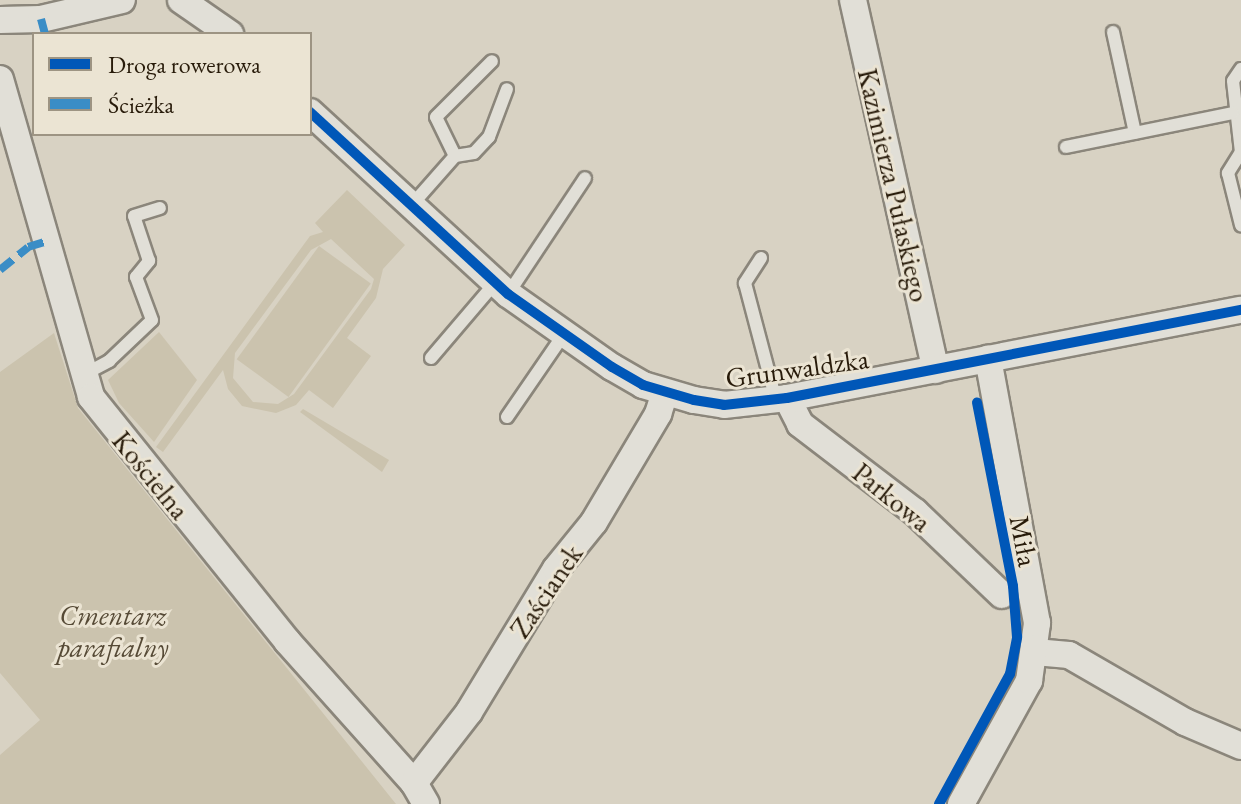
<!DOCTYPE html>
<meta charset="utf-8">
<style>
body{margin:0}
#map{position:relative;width:1241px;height:804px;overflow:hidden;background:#d8d2c3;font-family:"EB Garamond",serif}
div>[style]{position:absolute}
.green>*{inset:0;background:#cbc3ae;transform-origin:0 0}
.roads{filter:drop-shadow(2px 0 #8b867b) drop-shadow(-2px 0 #8b867b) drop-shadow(0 2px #8b867b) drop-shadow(0 -2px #8b867b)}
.lane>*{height:12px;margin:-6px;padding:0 6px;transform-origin:6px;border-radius:6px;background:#e1dfd7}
.street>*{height:26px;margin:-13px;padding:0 13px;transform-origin:13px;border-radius:13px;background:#e1dfd7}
.quiet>*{height:8px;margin-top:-4px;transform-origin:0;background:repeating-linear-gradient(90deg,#3a8dc6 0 16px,transparent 0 24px)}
.cycleway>*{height:10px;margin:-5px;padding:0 5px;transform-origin:5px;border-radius:5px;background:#0057b8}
span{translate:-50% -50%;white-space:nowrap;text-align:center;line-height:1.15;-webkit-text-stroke:6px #ebe4d3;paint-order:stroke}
.street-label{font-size:28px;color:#281b0a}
.park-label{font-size:28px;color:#564a36;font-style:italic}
.legend{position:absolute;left:32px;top:32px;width:280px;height:104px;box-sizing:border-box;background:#ebe4d3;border:2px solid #9d9483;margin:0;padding:10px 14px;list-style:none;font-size:24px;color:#281b0a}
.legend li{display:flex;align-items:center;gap:16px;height:40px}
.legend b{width:40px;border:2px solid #9d9483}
</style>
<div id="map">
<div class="green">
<div style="clip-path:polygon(evenodd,347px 190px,405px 245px,383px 269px,376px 298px,347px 338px,371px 356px,333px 408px,309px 390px,296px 405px,276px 413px,242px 406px,228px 389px,223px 370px,163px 452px,156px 447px,310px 236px,323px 232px,315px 223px,347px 190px,331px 239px,374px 279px,371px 289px,294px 394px,278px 404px,253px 402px,233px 378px,235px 353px,311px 250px,331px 239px)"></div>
<div style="left:319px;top:246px;width:64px;height:140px;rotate:36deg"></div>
<div style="clip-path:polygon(159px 332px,197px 380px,154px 442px,119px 403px,108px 380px)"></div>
<div style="clip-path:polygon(54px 333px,78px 408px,396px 804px,0 804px,0 755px,40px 720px,0 673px,0 372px)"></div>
<div style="clip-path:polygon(303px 409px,389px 460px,382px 472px,300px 412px)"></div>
</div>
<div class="roads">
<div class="lane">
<div style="left:1113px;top:32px;width:103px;rotate:77.7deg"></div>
<div style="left:1241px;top:69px;width:14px;rotate:124deg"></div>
<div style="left:1233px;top:81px;width:71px;rotate:83.6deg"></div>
<div style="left:1241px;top:152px;width:25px;rotate:122deg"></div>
<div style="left:1228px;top:173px;width:54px;rotate:76deg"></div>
<div style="left:1066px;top:147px;width:170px;rotate:-11.5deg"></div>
<div style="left:455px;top:156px;width:19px;rotate:-9deg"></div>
<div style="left:474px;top:153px;width:22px;rotate:-47deg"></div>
<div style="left:489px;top:137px;width:51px;rotate:-69.4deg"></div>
<div style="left:410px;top:207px;width:68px;rotate:-48.6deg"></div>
<div style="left:455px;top:156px;width:43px;rotate:-116deg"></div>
<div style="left:436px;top:117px;width:79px;rotate:-45deg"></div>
<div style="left:761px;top:258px;width:30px;rotate:123deg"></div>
<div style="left:745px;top:283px;width:121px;rotate:75.2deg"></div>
<div style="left:508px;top:294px;width:139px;rotate:-56.4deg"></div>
<div style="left:431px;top:358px;width:99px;rotate:-49.5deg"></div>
<div style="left:83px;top:375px;width:30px;rotate:-28deg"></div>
<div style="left:109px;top:361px;width:59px;rotate:-43.6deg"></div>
<div style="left:152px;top:320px;width:46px;rotate:-110.4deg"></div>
<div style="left:136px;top:277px;width:21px;rotate:-51deg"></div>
<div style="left:149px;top:261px;width:47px;rotate:-108.4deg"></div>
<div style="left:134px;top:216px;width:27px;rotate:-17deg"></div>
<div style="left:507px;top:417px;width:101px;rotate:-55.5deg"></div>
</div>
<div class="street">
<div style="left:181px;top:0;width:60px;rotate:34.8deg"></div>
<div style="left:853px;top:0;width:379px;rotate:77.4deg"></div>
<div style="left:0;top:20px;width:41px;rotate:-1.4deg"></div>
<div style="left:41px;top:19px;width:83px;rotate:-13.2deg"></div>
<div style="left:0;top:79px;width:331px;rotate:74deg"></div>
<div style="left:91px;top:397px;width:313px;rotate:51.2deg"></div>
<div style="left:287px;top:641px;width:191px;rotate:48.2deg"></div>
<div style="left:414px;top:783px;width:24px;rotate:60deg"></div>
<div style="left:310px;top:112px;width:269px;rotate:42.6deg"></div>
<div style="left:508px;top:294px;width:127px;rotate:35.1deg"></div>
<div style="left:612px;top:367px;width:36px;rotate:30deg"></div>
<div style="left:643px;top:385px;width:53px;rotate:16.4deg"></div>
<div style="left:694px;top:400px;width:30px;rotate:9deg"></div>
<div style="left:724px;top:405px;width:63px;rotate:-6.3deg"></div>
<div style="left:787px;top:398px;width:462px;rotate:-11deg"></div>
<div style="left:787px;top:398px;width:29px;rotate:63deg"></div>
<div style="left:800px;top:424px;width:145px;rotate:37.4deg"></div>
<div style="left:915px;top:512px;width:120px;rotate:43.7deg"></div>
<div style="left:1035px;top:652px;width:34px;rotate:5deg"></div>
<div style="left:1069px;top:655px;width:134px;rotate:30deg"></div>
<div style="left:1185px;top:722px;width:61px;rotate:23.2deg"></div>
<div style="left:414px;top:783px;width:90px;rotate:-52.2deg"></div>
<div style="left:469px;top:712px;width:167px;rotate:-58.7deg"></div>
<div style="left:556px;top:569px;width:60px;rotate:-51deg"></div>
<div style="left:594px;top:522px;width:126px;rotate:-59.3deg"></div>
<div style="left:658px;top:414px;width:23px;rotate:-72deg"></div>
<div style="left:961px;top:804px;width:141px;rotate:-61.1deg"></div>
<div style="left:1029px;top:681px;width:59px;rotate:-82.1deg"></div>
<div style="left:1037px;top:623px;width:269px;rotate:-100.5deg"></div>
</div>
</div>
<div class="quiet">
<div style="left:41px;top:19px;width:16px;rotate:75deg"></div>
<div style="left:0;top:270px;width:36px;rotate:-39deg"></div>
<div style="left:28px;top:247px;width:21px;rotate:-17deg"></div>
</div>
<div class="cycleway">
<div style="left:310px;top:112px;width:269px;rotate:42.6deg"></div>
<div style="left:508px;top:294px;width:127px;rotate:35.1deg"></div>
<div style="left:612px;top:367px;width:36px;rotate:30deg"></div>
<div style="left:643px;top:385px;width:53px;rotate:16.4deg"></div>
<div style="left:694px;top:400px;width:30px;rotate:9deg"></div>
<div style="left:724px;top:405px;width:63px;rotate:-6.3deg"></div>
<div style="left:787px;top:398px;width:462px;rotate:-11deg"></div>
<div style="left:939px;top:804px;width:148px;rotate:-61.4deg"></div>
<div style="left:1010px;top:674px;width:38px;rotate:-79deg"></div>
<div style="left:1017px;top:637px;width:51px;rotate:-94.5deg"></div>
<div style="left:1013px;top:586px;width:187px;rotate:-101.1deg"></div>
</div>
<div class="street-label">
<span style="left:894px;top:185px;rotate:77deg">Kazimierza Pułaskiego</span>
<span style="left:797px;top:368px;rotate:-8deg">Grunwaldzka</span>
<span style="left:151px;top:475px;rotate:51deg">Kościelna</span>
<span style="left:892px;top:497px;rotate:39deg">Parkowa</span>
<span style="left:1024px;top:541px;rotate:79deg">Miła</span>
<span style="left:546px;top:591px;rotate:-56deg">Zaścianek</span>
</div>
<div class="park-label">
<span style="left:113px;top:631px">Cmentarz<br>parafialny</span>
</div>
<ul class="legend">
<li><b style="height:10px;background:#0057b8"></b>Droga rowerowa</li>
<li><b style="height:10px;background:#3a8dc6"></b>Ścieżka</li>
</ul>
</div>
